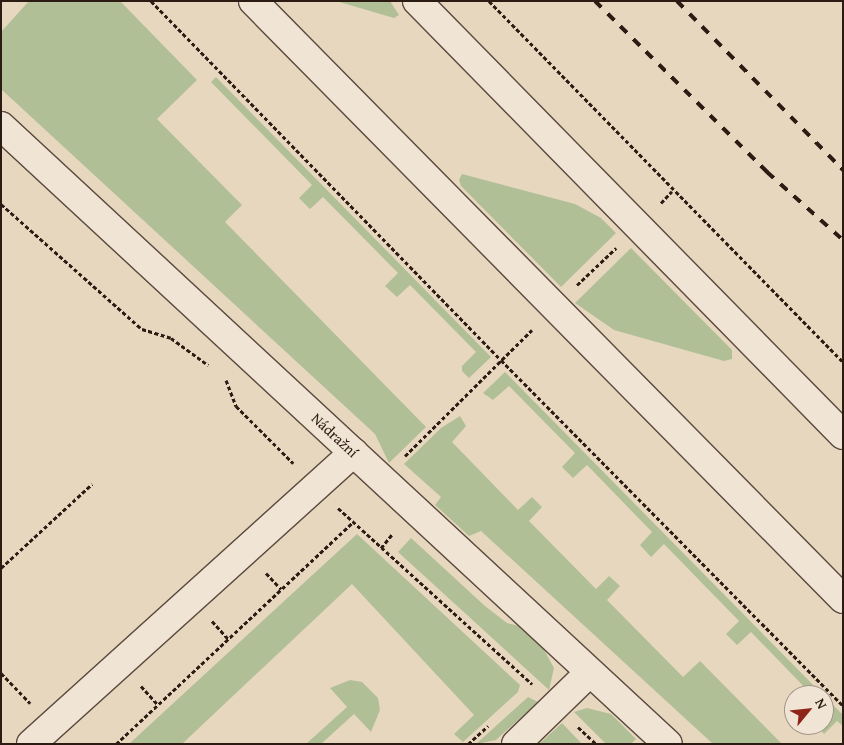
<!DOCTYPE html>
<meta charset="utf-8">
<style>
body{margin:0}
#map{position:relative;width:844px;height:745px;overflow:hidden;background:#e8d7bf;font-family:"Gentium Book Plus",serif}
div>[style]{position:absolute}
.green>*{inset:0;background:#b1bf96}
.path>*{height:3px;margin-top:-1.5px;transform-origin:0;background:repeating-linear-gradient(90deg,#2c1b13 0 4px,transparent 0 6.5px)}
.roads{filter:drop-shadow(1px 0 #5b4a3e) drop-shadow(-1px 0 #5b4a3e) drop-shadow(0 1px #5b4a3e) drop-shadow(0 -1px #5b4a3e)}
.minor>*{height:28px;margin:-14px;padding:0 14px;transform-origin:14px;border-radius:14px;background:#f0e5d5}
.rail>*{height:4px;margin-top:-2px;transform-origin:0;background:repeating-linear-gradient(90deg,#2c1b13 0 9px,transparent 0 18px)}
span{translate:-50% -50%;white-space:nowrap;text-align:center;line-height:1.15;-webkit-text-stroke:5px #f0e5d5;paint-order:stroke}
.street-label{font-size:15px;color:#2c1b13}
.frame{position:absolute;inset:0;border:2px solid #2c1b13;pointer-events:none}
.north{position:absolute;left:784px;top:685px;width:50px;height:50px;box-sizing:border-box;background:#f0e5d5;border:1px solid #a29487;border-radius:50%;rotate:62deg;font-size:14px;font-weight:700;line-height:20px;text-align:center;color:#2c1b13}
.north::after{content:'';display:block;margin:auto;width:18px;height:22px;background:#8f2418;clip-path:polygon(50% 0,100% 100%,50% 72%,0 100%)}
</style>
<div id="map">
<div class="green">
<div style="clip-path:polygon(29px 1px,120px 1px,197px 80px,157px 119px,242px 205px,225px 222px,426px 427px,389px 463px,375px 434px,1px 89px,1px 32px)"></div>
<div style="clip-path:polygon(336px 1px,390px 1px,399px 15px,394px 18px)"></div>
<div style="clip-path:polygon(216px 77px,491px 357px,469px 378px,462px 371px,462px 366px,476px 352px,410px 285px,397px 297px,385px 286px,398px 273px,323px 197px,310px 209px,299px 198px,312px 185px,211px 82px)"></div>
<div style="clip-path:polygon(462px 174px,575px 204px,601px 218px,616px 233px,561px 287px,461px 186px,459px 180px)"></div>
<div style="clip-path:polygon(631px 248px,732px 350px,732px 359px,724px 361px,614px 330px,575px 303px)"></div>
<div style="clip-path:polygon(505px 372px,823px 695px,812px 695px,751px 632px,737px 645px,726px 634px,739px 621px,664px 544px,651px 557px,640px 545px,652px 532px,587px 465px,573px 478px,562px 467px,575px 453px,509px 386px,493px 400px,483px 393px)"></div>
<div style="clip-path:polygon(460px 416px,466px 426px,452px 442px,518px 510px,532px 497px,542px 507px,529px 521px,596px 589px,609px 576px,620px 586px,607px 600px,683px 677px,700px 661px,782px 744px,713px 744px,481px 531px,469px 536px,435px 505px,441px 497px,404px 464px,441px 428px)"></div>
<div style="clip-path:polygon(357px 534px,520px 685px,518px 692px,463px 742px,454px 734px,474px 715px,352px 584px,182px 744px,129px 744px)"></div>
<div style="clip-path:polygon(411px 538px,485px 606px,507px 623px,519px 626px,543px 648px,554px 668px,549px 690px,398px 552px)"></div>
<div style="clip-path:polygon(350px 680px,362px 682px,378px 698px,380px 710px,371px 732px,354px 714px,321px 744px,306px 744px,347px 707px,330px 688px)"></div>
<div style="clip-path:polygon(824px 696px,843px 715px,843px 726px,837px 721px,824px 734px,816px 725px,824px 725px)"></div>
<div style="clip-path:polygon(528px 697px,538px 702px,496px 740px,476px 744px)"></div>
<div style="clip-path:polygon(587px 708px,611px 714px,636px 739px,631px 744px,606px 744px,574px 712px)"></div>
<div style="clip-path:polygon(562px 723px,582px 744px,539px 744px)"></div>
</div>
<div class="path">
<div style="left:151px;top:1px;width:501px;rotate:45.73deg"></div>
<div style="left:501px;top:360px;width:486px;rotate:45.3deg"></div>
<div style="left:489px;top:1px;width:506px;rotate:45.56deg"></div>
<div style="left:661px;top:203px;width:16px;rotate:-47deg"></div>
<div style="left:1px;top:204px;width:188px;rotate:41.6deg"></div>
<div style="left:142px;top:329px;width:30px;rotate:17deg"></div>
<div style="left:171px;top:338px;width:46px;rotate:36.1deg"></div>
<div style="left:577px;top:285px;width:54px;rotate:-43.5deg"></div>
<div style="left:226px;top:380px;width:28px;rotate:69deg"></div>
<div style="left:236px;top:406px;width:81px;rotate:45deg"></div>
<div style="left:405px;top:456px;width:179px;rotate:-44.8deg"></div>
<div style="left:338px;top:508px;width:262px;rotate:42.2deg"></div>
<div style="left:381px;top:548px;width:19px;rotate:-51deg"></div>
<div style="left:1px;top:568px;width:124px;rotate:-42.7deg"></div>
<div style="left:266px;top:573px;width:22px;rotate:47deg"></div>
<div style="left:212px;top:621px;width:24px;rotate:48deg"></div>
<div style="left:1px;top:673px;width:42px;rotate:46deg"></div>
<div style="left:141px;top:686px;width:25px;rotate:48deg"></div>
<div style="left:578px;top:727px;width:25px;rotate:43deg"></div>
<div style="left:116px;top:744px;width:325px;rotate:-43.1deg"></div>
<div style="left:468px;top:744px;width:27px;rotate:-42deg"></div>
</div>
<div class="roads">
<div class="minor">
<div style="left:253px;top:1px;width:840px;rotate:45.39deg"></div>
<div style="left:417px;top:1px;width:608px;rotate:45.53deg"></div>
<div style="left:1px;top:126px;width:909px;rotate:42.82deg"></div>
<div style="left:31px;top:744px;width:435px;rotate:-42.1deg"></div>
<div style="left:516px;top:744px;width:103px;rotate:-44.2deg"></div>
</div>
</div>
<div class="rail">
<div style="left:595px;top:1px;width:243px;rotate:44.8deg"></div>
<div style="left:767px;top:172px;width:102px;rotate:41.8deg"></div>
<div style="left:677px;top:1px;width:237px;rotate:45.5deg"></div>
</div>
<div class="street-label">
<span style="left:335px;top:435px;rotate:43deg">Nádražní</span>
</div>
<div class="frame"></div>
<div class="north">N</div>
</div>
